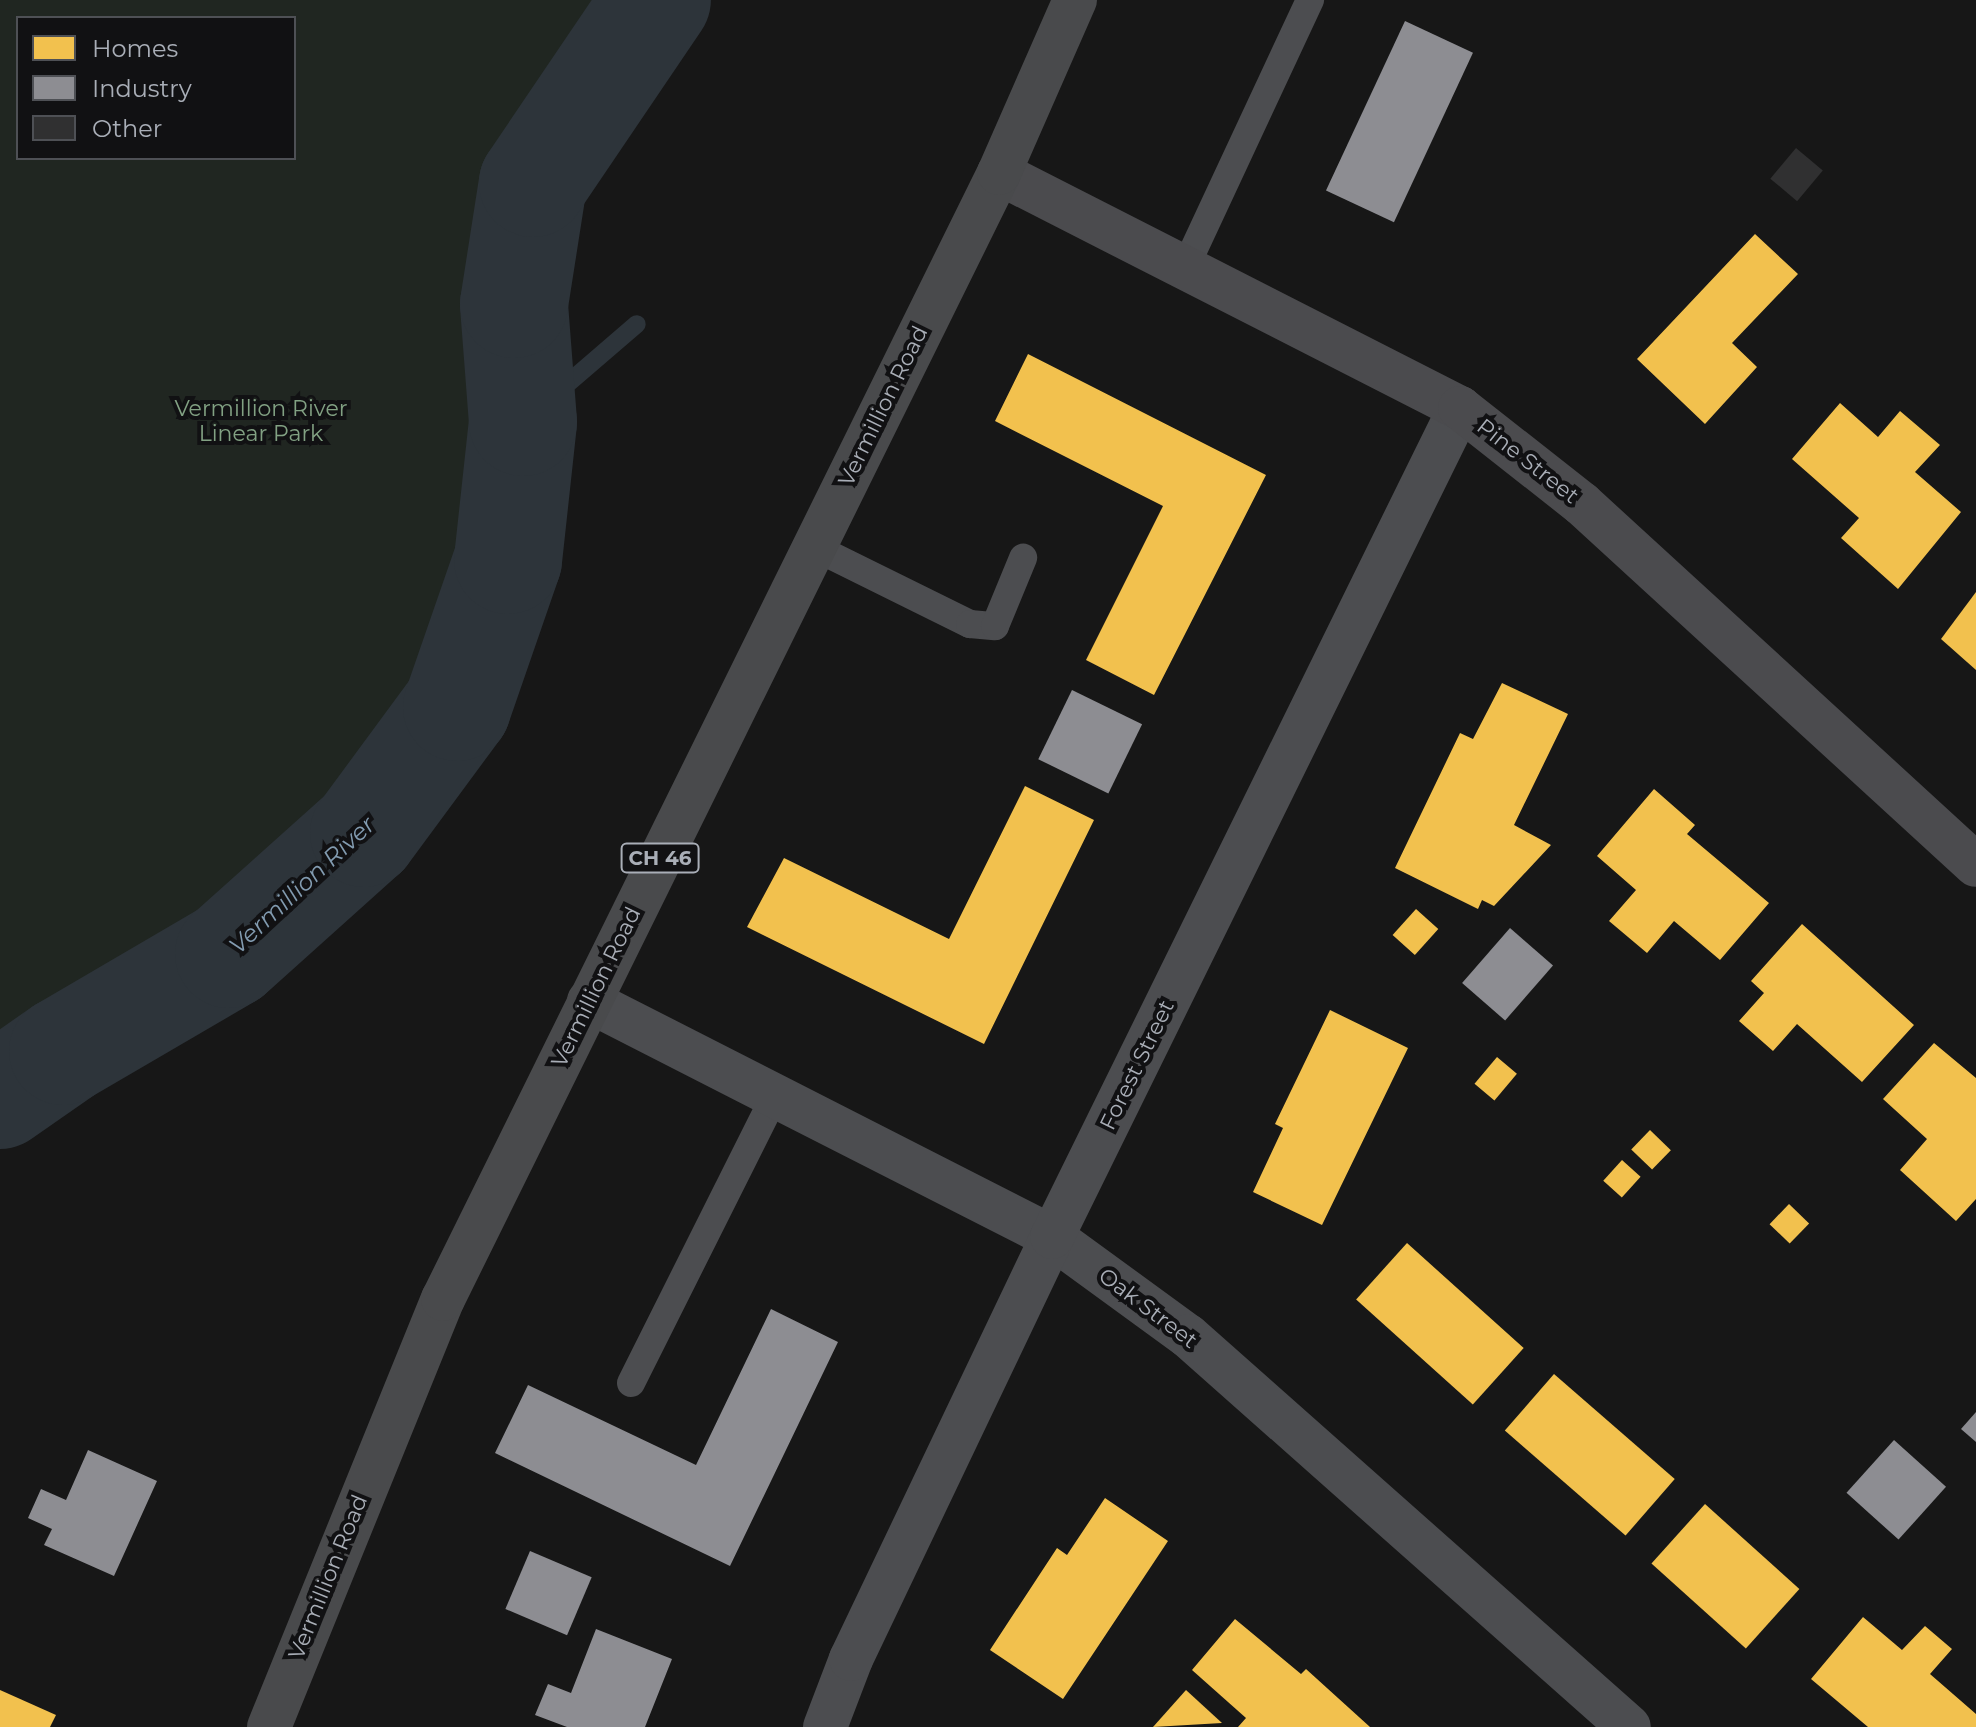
<!DOCTYPE html>
<style>
body{margin:0}
#map{position:relative;width:1976px;height:1727px;overflow:hidden;background:#171717;font-family:Montserrat,sans-serif}
div>[style]{position:absolute}
.green>*{inset:0;background:#202621}
.homes>*{inset:0;background:#f2c14e;transform-origin:0 0}
.industry>*{inset:0;background:#8d8d92;transform-origin:0 0}
.stream>*{height:18px;margin:-9px;padding:0 9px;transform-origin:9px;border-radius:9px;background:#2d343a}
.river>*{height:108px;margin:-54px;padding:0 54px;transform-origin:54px;border-radius:54px;background:#2d343a}
.building>*{inset:0;background:#303031;transform-origin:0 0}
.lane>*{height:28px;margin:-14px;padding:0 14px;transform-origin:14px;border-radius:14px;background:#4c4d50}
.street>*{height:44px;margin:-22px;padding:0 22px;transform-origin:22px;border-radius:22px;background:#4c4d50}
.secondary>*{height:44px;margin:-22px;padding:0 22px;transform-origin:22px;border-radius:22px;background:#4b4b4e}
.primary>*{height:44px;margin:-22px;padding:0 22px;transform-origin:22px;border-radius:22px;background:#494a4c}
span{translate:-50% -50%;white-space:nowrap;text-align:center;line-height:1.15;-webkit-text-stroke:8px #111113;paint-order:stroke}
.shield-label span{padding:2px 6px;background:#111113;border:2px solid;border-radius:6px;-webkit-text-stroke-width:0}
.shield-label{font-size:20px;color:#a9aeb7;font-weight:700}
.street-label{font-size:22px;color:#a9aeb7}
.park-label{font-size:22px;color:#82a183}
.water-label{font-size:24px;color:#829bb0;font-style:italic}
.legend{position:absolute;left:16px;top:16px;width:280px;height:144px;box-sizing:border-box;background:#111113;border:2px solid #4e5055;margin:0;padding:10px 14px;list-style:none;font-size:24px;color:#a9aeb7}
.legend li{display:flex;align-items:center;gap:16px;height:40px}
.legend b{width:40px;border:2px solid #4e5055}
</style>
<div id="map">
<div class="green">
<div style="clip-path:polygon(evenodd,0 0,657px 0,533px 183px,514px 304px,523px 422px,508px 560px,457px 707px,364px 833px,229px 954px,63px 1051px,0 1095px,0 0,18px 18px,294px 18px,294px 158px,18px 158px,18px 18px)"></div>
</div>
<div class="homes">
<div style="clip-path:polygon(1755px 234px,1798px 274px,1732px 343px,1757px 367px,1705px 424px,1637px 359px)"></div>
<div style="clip-path:polygon(1028px 354px,1266px 475px,1154px 695px,1086px 660px,1163px 506px,995px 421px)"></div>
<div style="clip-path:polygon(1840px 403px,1878px 437px,1900px 411px,1940px 445px,1915px 472px,1961px 512px,1898px 589px,1841px 538px,1859px 518px,1792px 459px)"></div>
<div style="clip-path:polygon(1976px 592px,1976px 670px,1941px 639px)"></div>
<div style="clip-path:polygon(1502px 683px,1568px 714px,1514px 825px,1551px 845px,1494px 906px,1482px 900px,1478px 909px,1395px 868px,1460px 733px,1473px 739px)"></div>
<div style="clip-path:polygon(1025px 786px,1094px 820px,984px 1044px,747px 927px,784px 858px,949px 939px)"></div>
<div style="clip-path:polygon(1654px 789px,1695px 825px,1687px 834px,1769px 903px,1720px 960px,1674px 921px,1647px 953px,1609px 921px,1636px 890px,1597px 856px)"></div>
<div style="left:1416px;top:909px;width:30px;height:35px;rotate:42deg"></div>
<div style="clip-path:polygon(1802px 924px,1914px 1025px,1862px 1082px,1797px 1024px,1773px 1051px,1739px 1021px,1764px 993px,1751px 981px)"></div>
<div style="clip-path:polygon(1330px 1010px,1408px 1048px,1322px 1225px,1253px 1192px,1283px 1128px,1275px 1124px)"></div>
<div style="clip-path:polygon(1934px 1043px,1976px 1078px,1976px 1199px,1956px 1221px,1900px 1170px,1927px 1139px,1883px 1099px)"></div>
<div style="left:1497px;top:1057px;width:26px;height:35px;rotate:40deg"></div>
<div style="left:1650px;top:1130px;width:29px;height:27px;rotate:44deg"></div>
<div style="left:1622px;top:1160px;width:25px;height:28px;rotate:42deg"></div>
<div style="left:1789px;top:1204px;width:28px;height:28px;rotate:44deg"></div>
<div style="left:1407px;top:1243px;width:157px;height:76px;rotate:42deg"></div>
<div style="left:1554px;top:1374px;width:160px;height:75px;rotate:41deg"></div>
<div style="clip-path:polygon(1105px 1498px,1168px 1541px,1063px 1699px,990px 1650px,1057px 1548px,1067px 1555px)"></div>
<div style="left:1705px;top:1504px;width:127px;height:80px;rotate:42deg"></div>
<div style="clip-path:polygon(1863px 1617px,1902px 1650px,1925px 1626px,1952px 1649px,1930px 1674px,1976px 1714px,1976px 1727px,1868px 1727px,1811px 1679px)"></div>
<div style="clip-path:polygon(1235px 1619px,1301px 1674px,1306px 1669px,1370px 1727px,1238px 1727px,1246px 1718px,1192px 1670px)"></div>
<div style="clip-path:polygon(0 1690px,56px 1715px,50px 1727px,0 1727px)"></div>
<div style="clip-path:polygon(1186px 1690px,1222px 1723px,1153px 1727px)"></div>
</div>
<div class="industry">
<div style="left:1405px;top:21px;width:75px;height:187px;rotate:25deg"></div>
<div style="left:1072px;top:690px;width:78px;height:77px;rotate:26deg"></div>
<div style="left:1510px;top:928px;width:57px;height:73px;rotate:41deg"></div>
<div style="clip-path:polygon(771px 1309px,838px 1342px,730px 1566px,495px 1453px,528px 1385px,696px 1465px)"></div>
<div style="clip-path:polygon(1976px 1412px,1976px 1442px,1961px 1429px)"></div>
<div style="left:1894px;top:1440px;width:70px;height:71px;rotate:42deg"></div>
<div style="clip-path:polygon(88px 1450px,157px 1481px,114px 1576px,44px 1545px,52px 1529px,28px 1518px,41px 1489px,66px 1500px)"></div>
<div style="left:530px;top:1551px;width:67px;height:63px;rotate:23deg"></div>
<div style="clip-path:polygon(596px 1629px,672px 1659px,645px 1727px,567px 1727px,535px 1715px,548px 1684px,571px 1693px)"></div>
</div>
<div class="stream">
<div style="left:523px;top:422px;width:150px;rotate:-40.7deg"></div>
</div>
<div class="river">
<div style="left:0;top:1095px;width:77px;rotate:-34.9deg"></div>
<div style="left:63px;top:1051px;width:192px;rotate:-30.3deg"></div>
<div style="left:229px;top:954px;width:181px;rotate:-41.9deg"></div>
<div style="left:364px;top:833px;width:157px;rotate:-53.6deg"></div>
<div style="left:457px;top:707px;width:156px;rotate:-70.9deg"></div>
<div style="left:508px;top:560px;width:139px;rotate:-83.8deg"></div>
<div style="left:523px;top:422px;width:118px;rotate:-94.4deg"></div>
<div style="left:514px;top:304px;width:122px;rotate:-81.1deg"></div>
<div style="left:533px;top:183px;width:221px;rotate:-55.9deg"></div>
</div>
<div class="building">
<div style="left:1796px;top:148px;width:35px;height:40px;rotate:40deg"></div>
</div>
<div class="lane">
<div style="left:1185px;top:268px;width:296px;rotate:-65deg"></div>
<div style="left:814px;top:547px;width:174px;rotate:26.3deg"></div>
<div style="left:970px;top:624px;width:25px;rotate:5deg"></div>
<div style="left:995px;top:626px;width:74px;rotate:-67.6deg"></div>
<div style="left:631px;top:1383px;width:321px;rotate:-63.4deg"></div>
</div>
<div class="street">
<div style="left:589px;top:1001px;width:520px;rotate:27.01deg"></div>
<div style="left:1052px;top:1237px;width:168px;rotate:36.1deg"></div>
<div style="left:1188px;top:1336px;width:589px;rotate:41.56deg"></div>
<div style="left:825px;top:1727px;width:73px;rotate:-69.1deg"></div>
<div style="left:851px;top:1659px;width:467px;rotate:-64.5deg"></div>
<div style="left:1052px;top:1237px;width:924px;rotate:-63.8deg"></div>
</div>
<div class="secondary">
<div style="left:999px;top:173px;width:517px;rotate:27.01deg"></div>
<div style="left:1460px;top:408px;width:155px;rotate:38.2deg"></div>
<div style="left:1582px;top:504px;width:534px;rotate:42.5deg"></div>
</div>
<div class="primary">
<div style="left:269px;top:1727px;width:462px;rotate:-67.9deg"></div>
<div style="left:443px;top:1299px;width:1256px;rotate:-63.72deg"></div>
<div style="left:999px;top:173px;width:189px;rotate:-66.3deg"></div>
</div>
<div class="shield-label">
<span style="left:660px;top:858px">CH 46</span>
</div>
<div class="street-label">
<span style="left:883px;top:406px;rotate:-64deg">Vermillion Road</span>
<span style="left:1528px;top:461px;rotate:38deg">Pine Street</span>
<span style="left:596px;top:987px;rotate:-64deg">Vermillion Road</span>
<span style="left:1137px;top:1065px;rotate:-64deg">Forest Street</span>
<span style="left:1148px;top:1308px;rotate:37deg">Oak Street</span>
<span style="left:328px;top:1577px;rotate:-68deg">Vermillion Road</span>
</div>
<div class="park-label">
<span style="left:261px;top:421px">Vermillion River<br>Linear Park</span>
</div>
<div class="water-label">
<span style="left:302px;top:885px;rotate:-43deg">Vermillion River</span>
</div>
<ul class="legend">
<li><b style="height:22px;background:#f2c14e"></b>Homes</li>
<li><b style="height:22px;background:#8d8d92"></b>Industry</li>
<li><b style="height:22px;background:#303031"></b>Other</li>
</ul>
</div>
